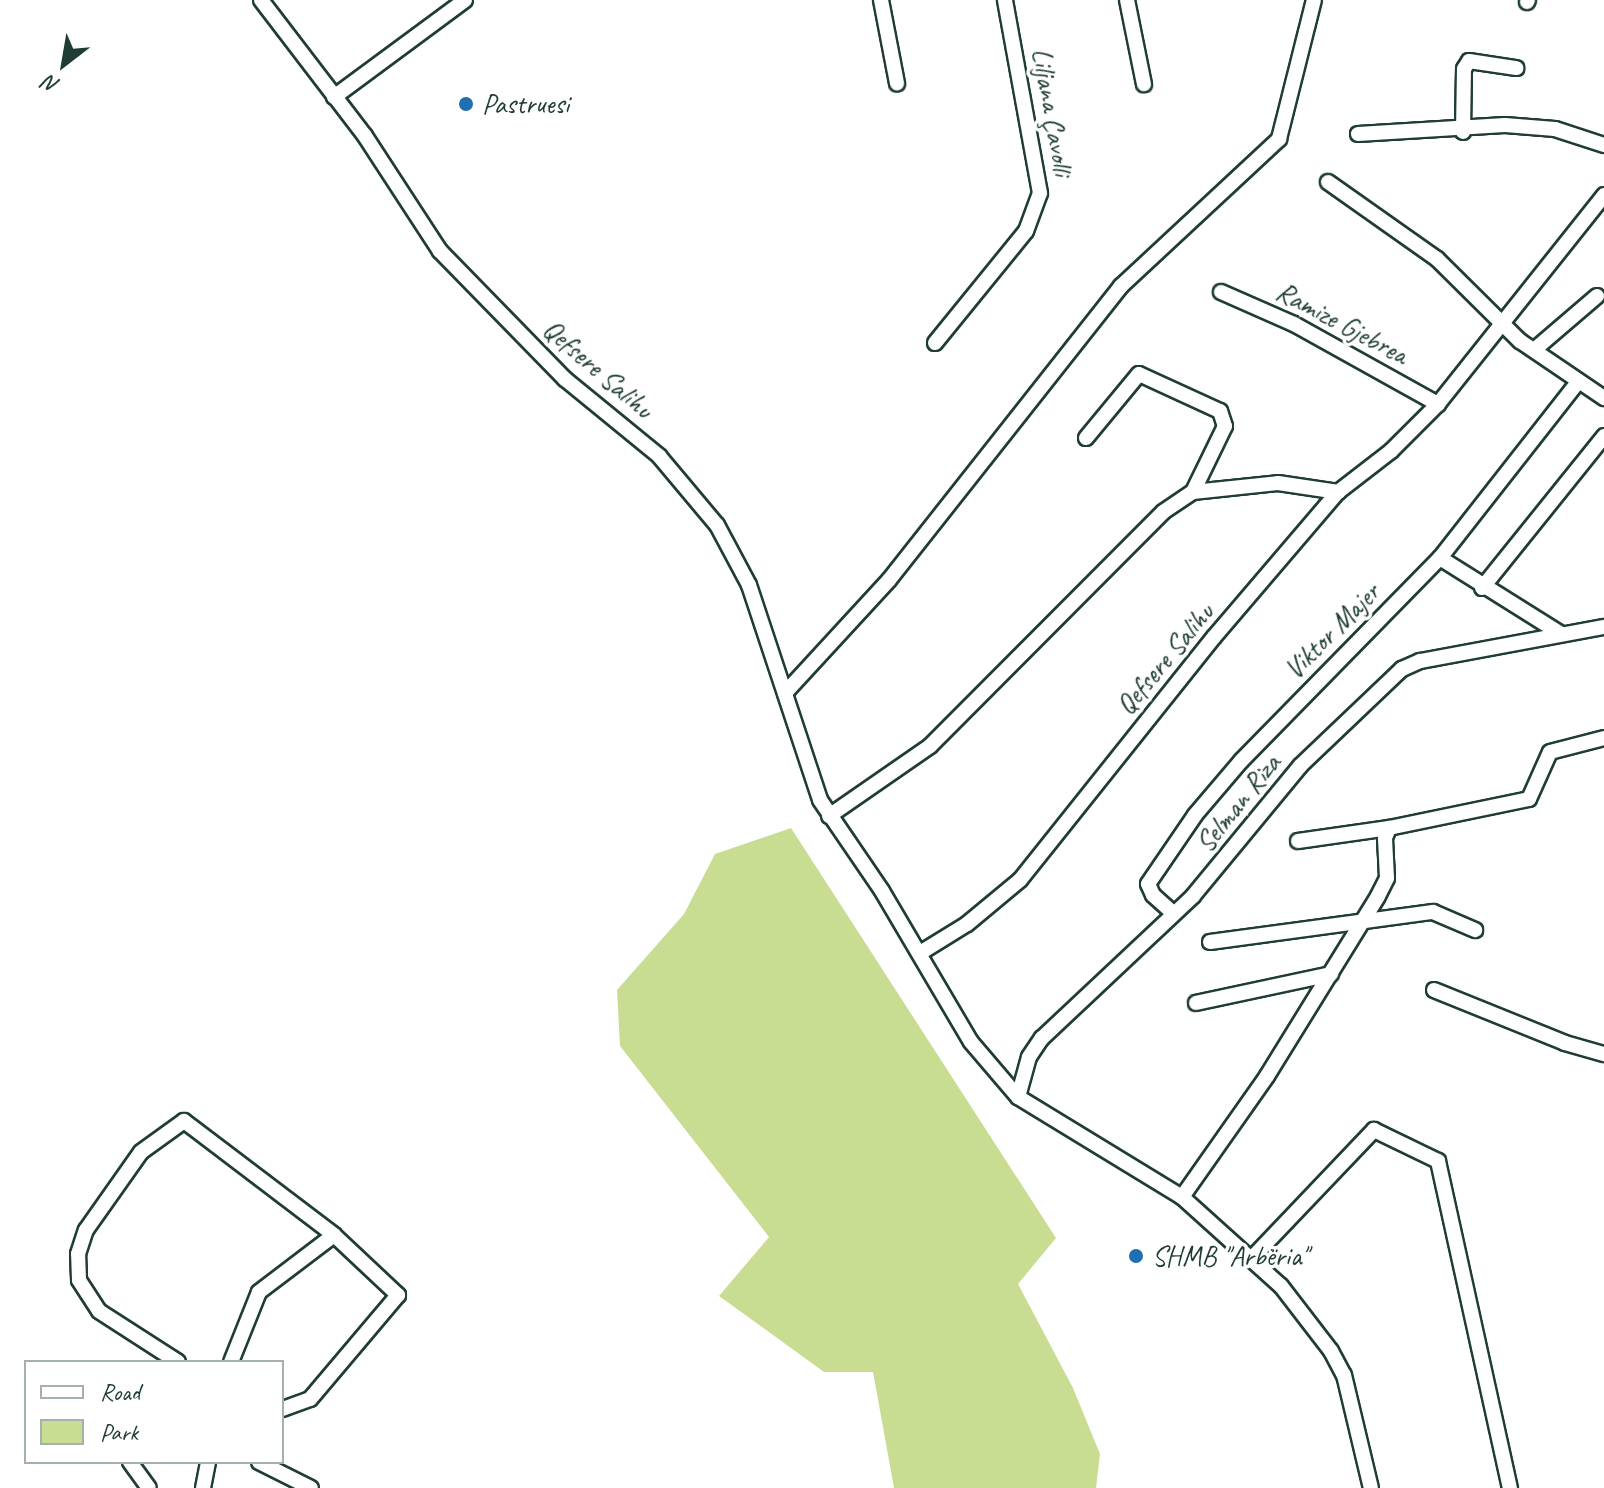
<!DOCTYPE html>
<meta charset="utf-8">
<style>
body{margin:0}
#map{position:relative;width:1604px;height:1488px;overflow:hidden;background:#fff;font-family:Caveat,sans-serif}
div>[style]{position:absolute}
.green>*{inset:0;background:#c9dd92}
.roads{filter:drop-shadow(2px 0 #1f3d34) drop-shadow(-2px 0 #1f3d34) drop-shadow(0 2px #1f3d34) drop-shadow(0 -2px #1f3d34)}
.minor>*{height:14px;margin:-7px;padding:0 7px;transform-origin:7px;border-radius:7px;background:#fff}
.dots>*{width:22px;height:22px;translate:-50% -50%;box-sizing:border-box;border:4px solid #fff;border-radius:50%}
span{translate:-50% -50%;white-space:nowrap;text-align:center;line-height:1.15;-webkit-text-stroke:7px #fff;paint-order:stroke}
.poi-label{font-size:28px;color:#1f3d34}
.left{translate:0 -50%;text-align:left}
.street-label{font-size:28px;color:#1f3d34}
.legend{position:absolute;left:24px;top:1360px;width:260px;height:104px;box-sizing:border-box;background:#fff;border:2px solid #a5b1ae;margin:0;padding:10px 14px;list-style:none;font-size:24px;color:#1f3d34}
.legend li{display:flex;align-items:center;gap:16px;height:40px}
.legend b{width:40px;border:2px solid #a5b1ae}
.north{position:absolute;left:24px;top:24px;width:80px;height:80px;-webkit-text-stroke:6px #fff;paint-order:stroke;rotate:211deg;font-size:22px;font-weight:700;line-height:32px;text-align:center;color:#1f3d34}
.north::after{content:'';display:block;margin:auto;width:28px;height:36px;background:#1f3d34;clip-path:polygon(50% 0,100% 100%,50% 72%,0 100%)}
</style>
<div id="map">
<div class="green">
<div style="clip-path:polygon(791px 828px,1056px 1238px,1018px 1284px,1073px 1388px,1100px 1454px,1096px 1488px,894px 1488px,873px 1372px,824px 1372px,719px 1296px,769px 1237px,620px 1046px,617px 990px,684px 914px,715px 854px)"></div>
</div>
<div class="roads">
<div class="minor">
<div style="left:261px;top:0;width:171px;rotate:52.6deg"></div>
<div style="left:365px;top:136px;width:137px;rotate:56.9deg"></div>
<div style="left:440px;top:251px;width:179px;rotate:45.7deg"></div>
<div style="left:565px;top:379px;width:122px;rotate:39.3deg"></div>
<div style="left:659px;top:456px;width:90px;rotate:50deg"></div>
<div style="left:717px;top:525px;width:68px;rotate:61.9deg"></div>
<div style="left:749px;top:585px;width:226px;rotate:71.7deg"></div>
<div style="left:820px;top:800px;width:110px;rotate:55.7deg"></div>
<div style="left:882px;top:891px;width:175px;rotate:59.5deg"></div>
<div style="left:971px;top:1042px;width:72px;rotate:49.5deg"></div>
<div style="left:1018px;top:1097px;width:192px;rotate:31.4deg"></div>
<div style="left:1182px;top:1197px;width:133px;rotate:42deg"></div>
<div style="left:1281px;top:1286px;width:82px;rotate:52.4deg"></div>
<div style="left:1331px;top:1351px;width:27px;rotate:62deg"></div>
<div style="left:1344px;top:1375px;width:116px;rotate:76.6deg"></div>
<div style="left:881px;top:0;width:85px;rotate:79.1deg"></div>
<div style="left:1127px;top:0;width:86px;rotate:78.6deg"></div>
<div style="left:1527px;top:2px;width:2px;rotate:-63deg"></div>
<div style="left:334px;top:97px;width:163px;rotate:-36.5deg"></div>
<div style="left:1463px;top:132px;width:63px;rotate:-89.1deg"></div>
<div style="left:1464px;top:69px;width:9px;rotate:-58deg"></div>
<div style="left:1469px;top:61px;width:48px;rotate:8.5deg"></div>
<div style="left:1358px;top:134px;width:147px;rotate:-3.5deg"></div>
<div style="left:1505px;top:125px;width:50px;rotate:4.6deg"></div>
<div style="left:1555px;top:129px;width:52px;rotate:18.1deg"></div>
<div style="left:1328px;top:182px;width:133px;rotate:35.2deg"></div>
<div style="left:1437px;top:259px;width:117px;rotate:44.7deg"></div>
<div style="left:1520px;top:341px;width:102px;rotate:34.2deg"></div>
<div style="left:1221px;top:292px;width:80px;rotate:23.7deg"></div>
<div style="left:1294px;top:324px;width:165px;rotate:29.1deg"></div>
<div style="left:935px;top:343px;width:144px;rotate:-50.9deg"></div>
<div style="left:1026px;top:231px;width:40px;rotate:-69.8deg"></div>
<div style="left:1040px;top:193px;width:196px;rotate:-100.3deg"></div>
<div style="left:1534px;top:350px;width:83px;rotate:-40.6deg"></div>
<div style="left:1086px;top:438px;width:83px;rotate:-50.4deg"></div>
<div style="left:1139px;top:374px;width:89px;rotate:24.6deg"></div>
<div style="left:1220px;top:411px;width:16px;rotate:72deg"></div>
<div style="left:1225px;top:426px;width:73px;rotate:115.9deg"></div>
<div style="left:1440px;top:558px;width:143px;rotate:32.1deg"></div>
<div style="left:1482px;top:588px;width:195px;rotate:-51.2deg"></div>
<div style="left:785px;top:693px;width:154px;rotate:-47.4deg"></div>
<div style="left:889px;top:580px;width:375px;rotate:-51.7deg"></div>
<div style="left:1121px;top:286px;width:216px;rotate:-42.9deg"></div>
<div style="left:1279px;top:139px;width:143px;rotate:-75.9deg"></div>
<div style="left:829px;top:816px;width:123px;rotate:-34.7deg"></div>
<div style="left:930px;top:746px;width:330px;rotate:-45.1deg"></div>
<div style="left:1163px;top:512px;width:36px;rotate:-34deg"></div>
<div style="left:1193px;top:492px;width:85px;rotate:-6deg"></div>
<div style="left:1278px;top:483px;width:61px;rotate:8.5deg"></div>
<div style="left:1298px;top:841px;width:92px;rotate:-8.1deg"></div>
<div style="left:1173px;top:913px;width:27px;rotate:-138deg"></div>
<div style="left:1153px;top:895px;width:12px;rotate:-114deg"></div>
<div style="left:1148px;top:884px;width:83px;rotate:-55.7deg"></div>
<div style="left:1195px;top:815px;width:71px;rotate:-49.6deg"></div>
<div style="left:1241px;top:761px;width:284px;rotate:-45.6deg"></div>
<div style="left:1440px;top:558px;width:222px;rotate:-51.9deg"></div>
<div style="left:1210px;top:942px;width:225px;rotate:-7.7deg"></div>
<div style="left:1433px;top:912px;width:46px;rotate:23.2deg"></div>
<div style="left:920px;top:953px;width:55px;rotate:-31.7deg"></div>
<div style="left:967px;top:924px;width:69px;rotate:-39.7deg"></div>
<div style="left:1020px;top:880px;width:311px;rotate:-51.4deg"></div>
<div style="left:1214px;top:637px;width:191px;rotate:-49.5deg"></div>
<div style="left:1338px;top:492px;width:67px;rotate:-37.7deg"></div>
<div style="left:1391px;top:451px;width:66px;rotate:-45deg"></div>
<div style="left:1438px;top:404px;width:267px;rotate:-51.5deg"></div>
<div style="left:1434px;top:990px;width:141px;rotate:22deg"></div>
<div style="left:1565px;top:1043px;width:41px;rotate:15.8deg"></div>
<div style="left:1196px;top:1003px;width:138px;rotate:-12.1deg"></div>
<div style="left:1018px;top:1097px;width:41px;rotate:-74.6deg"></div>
<div style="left:1029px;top:1057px;width:23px;rotate:-56deg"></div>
<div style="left:1042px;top:1038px;width:207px;rotate:-43.2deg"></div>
<div style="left:1193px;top:896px;width:168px;rotate:-50.5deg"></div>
<div style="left:1300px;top:766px;width:141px;rotate:-43.6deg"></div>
<div style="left:1402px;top:669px;width:20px;rotate:-24deg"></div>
<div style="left:1420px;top:661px;width:187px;rotate:-10.5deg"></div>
<div style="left:1182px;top:1197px;width:148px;rotate:-54.9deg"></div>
<div style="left:1267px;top:1076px;width:211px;rotate:-58.3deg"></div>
<div style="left:1378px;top:896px;width:20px;rotate:-63deg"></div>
<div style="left:1387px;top:878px;width:40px;rotate:-92.9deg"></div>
<div style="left:1385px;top:838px;width:11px;rotate:-68deg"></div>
<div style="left:1389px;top:828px;width:143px;rotate:-11.7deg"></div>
<div style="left:1529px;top:799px;width:51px;rotate:-65.9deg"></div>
<div style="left:1550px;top:752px;width:56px;rotate:-14.5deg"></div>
<div style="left:1252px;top:1258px;width:177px;rotate:-46.4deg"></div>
<div style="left:1374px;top:1130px;width:71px;rotate:25.8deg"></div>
<div style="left:1438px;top:1161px;width:335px;rotate:77.6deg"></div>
<div style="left:178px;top:1362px;width:94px;rotate:-147.2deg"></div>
<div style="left:99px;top:1311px;width:37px;rotate:-123deg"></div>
<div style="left:79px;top:1280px;width:26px;rotate:-92deg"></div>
<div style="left:78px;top:1254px;width:25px;rotate:-72deg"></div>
<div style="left:86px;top:1230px;width:95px;rotate:-54.8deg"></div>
<div style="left:141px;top:1152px;width:53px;rotate:-35.8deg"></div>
<div style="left:184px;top:1121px;width:188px;rotate:37.2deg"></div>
<div style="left:334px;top:1235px;width:88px;rotate:43.2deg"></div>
<div style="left:398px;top:1295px;width:136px;rotate:130.2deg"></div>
<div style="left:310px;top:1399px;width:30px;rotate:160deg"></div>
<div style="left:231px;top:1362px;width:75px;rotate:-68.2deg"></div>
<div style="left:259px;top:1292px;width:94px;rotate:-37.2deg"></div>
<div style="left:130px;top:1462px;width:32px;rotate:54deg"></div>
<div style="left:259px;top:1462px;width:58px;rotate:26.6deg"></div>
<div style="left:203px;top:1488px;width:26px;rotate:-79deg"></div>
</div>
</div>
<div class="dots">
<div style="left:466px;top:104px;background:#1f6fb2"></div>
<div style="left:1136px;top:1256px;background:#1f6fb2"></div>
</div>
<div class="poi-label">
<span class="left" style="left:482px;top:104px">Pastruesi</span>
<span class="left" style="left:1152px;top:1256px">SHMB ''Arbëria''</span>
</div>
<div class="street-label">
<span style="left:1052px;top:112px;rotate:80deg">Liljana Çavolli</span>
<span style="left:1342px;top:323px;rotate:28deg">Ramize Gjebrea</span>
<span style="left:598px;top:369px;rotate:41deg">Qefsere Salihu</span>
<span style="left:1332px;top:631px;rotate:-45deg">Viktor Majer</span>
<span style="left:1165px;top:659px;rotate:-50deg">Qefsere Salihu</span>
<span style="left:1238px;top:803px;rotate:-51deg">Selman Riza</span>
</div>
<ul class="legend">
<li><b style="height:10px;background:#fff"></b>Road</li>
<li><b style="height:22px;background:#c9dd92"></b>Park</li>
</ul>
<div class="north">N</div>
</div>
